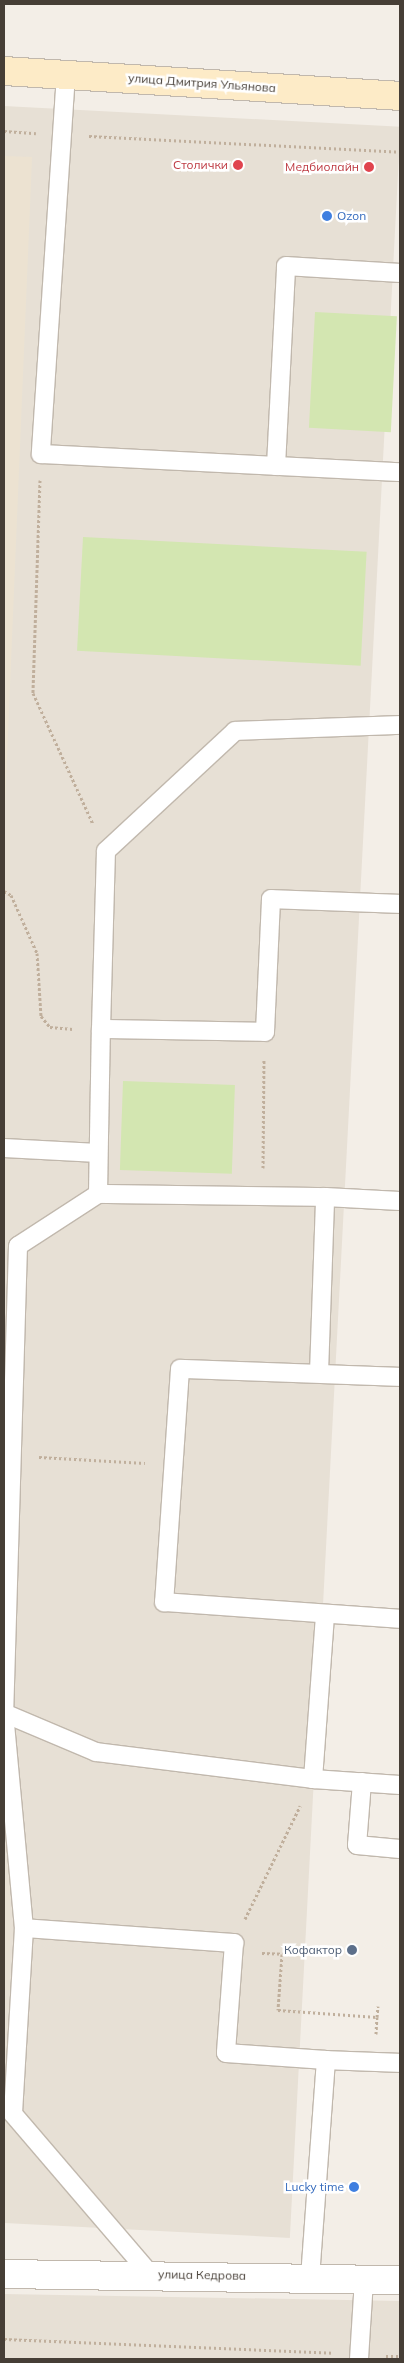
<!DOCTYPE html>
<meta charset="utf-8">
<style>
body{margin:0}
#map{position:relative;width:404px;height:2363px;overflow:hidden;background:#f3eee7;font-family:Mulish,sans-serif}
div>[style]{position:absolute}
.residential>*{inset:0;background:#e7e0d5;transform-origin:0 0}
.education>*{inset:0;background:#ece2d1}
.green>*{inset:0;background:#d3e6b1;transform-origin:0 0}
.path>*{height:3px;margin-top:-1.5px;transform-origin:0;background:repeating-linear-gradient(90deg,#c0af9c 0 2.5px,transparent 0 5px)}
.roads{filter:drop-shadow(1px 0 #c1b8ad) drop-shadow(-1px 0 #c1b8ad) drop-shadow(0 1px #c1b8ad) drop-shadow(0 -1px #c1b8ad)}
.service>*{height:18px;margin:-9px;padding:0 9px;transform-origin:9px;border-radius:9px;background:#fff}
.tertiary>*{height:28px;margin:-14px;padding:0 14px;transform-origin:14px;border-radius:14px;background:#fff}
.secondary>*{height:28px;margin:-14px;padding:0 14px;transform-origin:14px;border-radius:14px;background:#fdebc7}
.dots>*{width:14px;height:14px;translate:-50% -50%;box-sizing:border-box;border:2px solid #fff;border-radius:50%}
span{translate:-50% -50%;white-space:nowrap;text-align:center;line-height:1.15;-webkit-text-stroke:5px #fff;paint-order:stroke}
.street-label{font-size:12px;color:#463e36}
.health-label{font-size:12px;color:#be3a42}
.right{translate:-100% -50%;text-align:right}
.shop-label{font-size:12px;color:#366cbe}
.left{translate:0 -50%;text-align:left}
.service-label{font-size:12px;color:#4e5e75}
.frame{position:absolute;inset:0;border:5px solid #463e36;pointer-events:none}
</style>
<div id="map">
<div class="residential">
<div style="left:4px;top:106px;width:397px;height:2114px;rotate:3deg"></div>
<div style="left:4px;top:2294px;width:396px;height:65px;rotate:1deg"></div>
</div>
<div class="education">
<div style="clip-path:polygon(4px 156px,32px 157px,4px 829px)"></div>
</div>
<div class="green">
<div style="left:315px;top:312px;width:82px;height:116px;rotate:3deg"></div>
<div style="left:83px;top:537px;width:284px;height:114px;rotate:3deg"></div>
<div style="left:123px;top:1081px;width:112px;height:89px;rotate:2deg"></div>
</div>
<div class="path">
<div style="left:4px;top:131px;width:32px;rotate:4deg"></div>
<div style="left:89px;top:136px;width:311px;rotate:2.9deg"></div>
<div style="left:40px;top:480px;width:213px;rotate:91.9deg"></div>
<div style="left:33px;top:693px;width:144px;rotate:65.4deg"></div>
<div style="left:4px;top:891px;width:8px;rotate:30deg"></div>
<div style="left:11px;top:895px;width:64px;rotate:65.9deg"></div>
<div style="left:37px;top:953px;width:63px;rotate:86.4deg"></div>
<div style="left:41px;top:1016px;width:14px;rotate:51deg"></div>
<div style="left:50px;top:1027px;width:23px;rotate:5deg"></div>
<div style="left:263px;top:1168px;width:108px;rotate:-89.5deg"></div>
<div style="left:39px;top:1457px;width:106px;rotate:3.2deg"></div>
<div style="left:245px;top:1919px;width:126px;rotate:-64deg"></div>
<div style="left:262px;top:1953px;width:29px;rotate:2deg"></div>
<div style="left:282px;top:1954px;width:56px;rotate:94.1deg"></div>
<div style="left:278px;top:2010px;width:99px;rotate:4deg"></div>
<div style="left:377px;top:2017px;width:11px;rotate:-85deg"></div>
<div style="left:376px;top:2034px;width:17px;rotate:-87deg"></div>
<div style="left:4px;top:2339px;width:329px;rotate:2.4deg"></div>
<div style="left:386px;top:2356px;width:14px"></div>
</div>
<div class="roads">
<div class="service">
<div style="left:66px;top:74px;width:381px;rotate:93.8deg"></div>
<div style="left:41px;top:454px;width:359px;rotate:2.9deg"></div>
<div style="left:276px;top:466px;width:200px;rotate:-87.1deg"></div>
<div style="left:286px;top:266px;width:114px;rotate:3.5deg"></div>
<div style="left:101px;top:1029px;width:178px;rotate:-88.4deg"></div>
<div style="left:106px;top:851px;width:176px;rotate:-42.9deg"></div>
<div style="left:235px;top:731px;width:165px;rotate:-2.1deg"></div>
<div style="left:4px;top:1148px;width:94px;rotate:3deg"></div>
<div style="left:98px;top:1194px;width:95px;rotate:147deg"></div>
<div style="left:18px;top:1246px;width:467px;rotate:91.7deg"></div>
<div style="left:4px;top:1713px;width:216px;rotate:84.7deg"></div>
<div style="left:24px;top:1928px;width:186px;rotate:93.4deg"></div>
<div style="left:13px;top:2114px;width:212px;rotate:49.4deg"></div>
<div style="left:325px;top:1197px;width:227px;rotate:-179.2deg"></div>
<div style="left:98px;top:1194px;width:165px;rotate:-89deg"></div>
<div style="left:101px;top:1029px;width:164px;rotate:1deg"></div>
<div style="left:265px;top:1032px;width:133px;rotate:-87.4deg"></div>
<div style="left:271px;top:899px;width:129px;rotate:2.2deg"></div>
<div style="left:319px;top:1373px;width:176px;rotate:-88deg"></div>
<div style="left:325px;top:1197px;width:75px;rotate:3.1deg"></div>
<div style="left:400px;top:1377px;width:220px;rotate:-177.9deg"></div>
<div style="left:180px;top:1369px;width:234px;rotate:93.9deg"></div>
<div style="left:164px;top:1602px;width:237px;rotate:4.1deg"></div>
<div style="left:4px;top:1713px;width:100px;rotate:23deg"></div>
<div style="left:96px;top:1752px;width:219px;rotate:7.1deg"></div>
<div style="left:313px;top:1779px;width:164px;rotate:-85.8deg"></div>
<div style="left:313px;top:1779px;width:87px;rotate:3.9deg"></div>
<div style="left:362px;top:1782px;width:63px;rotate:94.5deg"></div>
<div style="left:357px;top:1845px;width:43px;rotate:5.3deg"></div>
<div style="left:24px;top:1928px;width:211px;rotate:4.1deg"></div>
<div style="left:234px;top:1943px;width:110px;rotate:94.2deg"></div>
<div style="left:226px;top:2053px;width:100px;rotate:4deg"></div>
<div style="left:326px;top:2060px;width:217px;rotate:94.2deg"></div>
<div style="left:326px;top:2060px;width:74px;rotate:2.3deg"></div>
<div style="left:359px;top:2359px;width:80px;rotate:-86.4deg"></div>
</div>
<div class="tertiary">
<div style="left:4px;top:2274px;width:396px;rotate:0.9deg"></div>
</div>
<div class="secondary">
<div style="left:4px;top:71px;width:397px;rotate:3.6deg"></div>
</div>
</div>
<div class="dots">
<div style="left:238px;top:165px;background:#e0444e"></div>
<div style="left:369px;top:167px;background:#e0444e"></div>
<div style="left:327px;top:216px;background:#3f7fe0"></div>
<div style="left:352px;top:1950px;background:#5c6f8a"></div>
<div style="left:354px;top:2187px;background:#3f7fe0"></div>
</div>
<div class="street-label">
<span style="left:202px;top:83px;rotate:4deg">улица Дмитрия Ульянова</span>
<span style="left:202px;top:2275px;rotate:1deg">улица Кедрова</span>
</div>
<div class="health-label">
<span class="right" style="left:228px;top:165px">Столички</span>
<span class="right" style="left:359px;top:167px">Медбиолайн</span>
</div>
<div class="shop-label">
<span class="left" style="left:337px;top:216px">Ozon</span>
<span class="right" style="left:344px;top:2187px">Lucky time</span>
</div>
<div class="service-label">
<span class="right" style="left:342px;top:1950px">Кофактор</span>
</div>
<div class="frame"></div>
</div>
